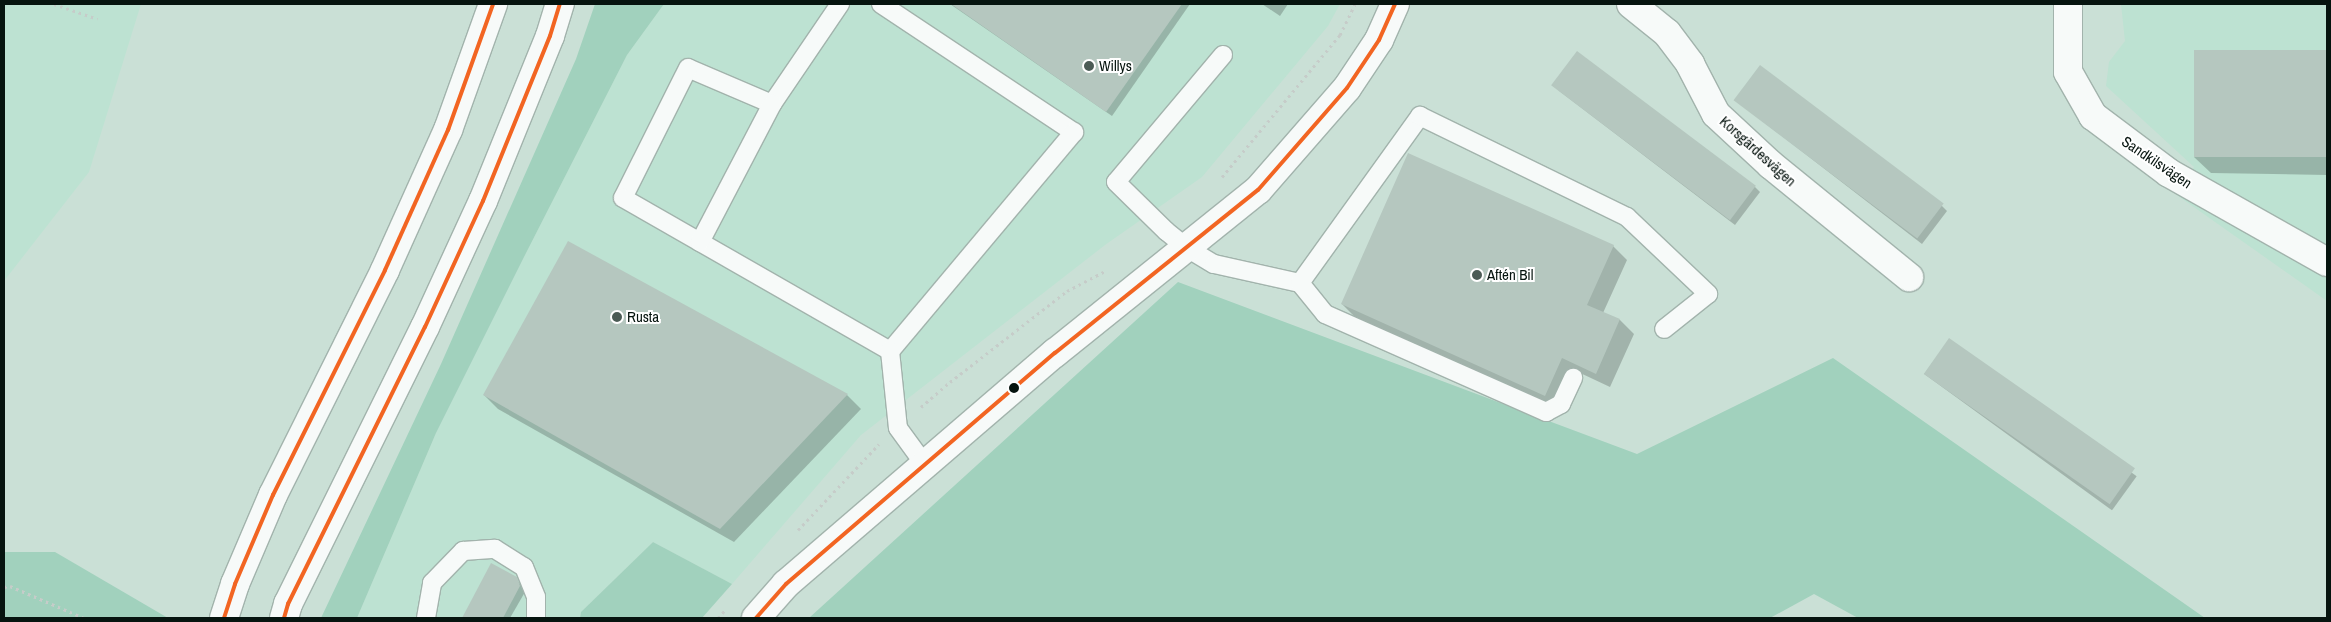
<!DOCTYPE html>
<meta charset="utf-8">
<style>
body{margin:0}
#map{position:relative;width:2331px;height:622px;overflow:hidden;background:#cae0d6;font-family:"Archivo Narrow",sans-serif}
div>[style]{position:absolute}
.built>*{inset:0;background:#bde2d2}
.green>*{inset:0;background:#a1d1bd}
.shadow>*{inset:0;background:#0003;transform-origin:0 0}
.building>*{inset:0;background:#b5c7bf;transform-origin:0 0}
.path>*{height:3px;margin-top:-1.5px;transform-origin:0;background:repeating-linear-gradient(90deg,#c6ccc9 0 2.5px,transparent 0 6.5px)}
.roads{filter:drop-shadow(1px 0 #a2b3ac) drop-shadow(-1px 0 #a2b3ac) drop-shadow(0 1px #a2b3ac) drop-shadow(0 -1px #a2b3ac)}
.lane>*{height:18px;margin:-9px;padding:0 9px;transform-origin:9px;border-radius:9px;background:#f7faf9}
.street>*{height:28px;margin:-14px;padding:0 14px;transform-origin:14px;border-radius:14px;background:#f7faf9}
.secondary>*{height:28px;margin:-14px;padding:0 14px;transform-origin:14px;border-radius:14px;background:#f7faf9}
.primary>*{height:28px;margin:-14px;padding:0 14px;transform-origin:14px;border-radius:14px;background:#f7faf9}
.bus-1>*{height:4px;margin:-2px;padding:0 2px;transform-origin:2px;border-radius:2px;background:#f26522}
.dots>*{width:14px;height:14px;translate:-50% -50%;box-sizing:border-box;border:2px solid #fff;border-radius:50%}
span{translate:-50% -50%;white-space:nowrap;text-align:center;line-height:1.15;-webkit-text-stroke:4px #fff;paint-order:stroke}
.poi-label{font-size:15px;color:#06140f}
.left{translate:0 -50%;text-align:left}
.street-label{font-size:15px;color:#06140f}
.frame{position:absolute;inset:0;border:5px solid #06140f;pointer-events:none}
</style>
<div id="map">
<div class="built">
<div style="clip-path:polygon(4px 4px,141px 4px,89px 172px,4px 281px)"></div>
<div style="clip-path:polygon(664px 4px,1340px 4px,1328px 26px,1202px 177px,1105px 245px,861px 435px,732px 584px,653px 542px,581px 612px,580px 618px,357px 618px,436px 433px,524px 257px,627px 55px)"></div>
<div style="clip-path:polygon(2121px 4px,2327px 4px,2327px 301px,2174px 193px,2194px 167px,2106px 86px,2109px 62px,2125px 41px)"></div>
</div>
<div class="green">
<div style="clip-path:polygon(595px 4px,664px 4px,627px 55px,524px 257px,436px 433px,357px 618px,321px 618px,441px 364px,576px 59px)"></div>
<div style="clip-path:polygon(1178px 282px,1637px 454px,1833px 358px,2205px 618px,1858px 618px,1814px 594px,1770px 618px,809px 618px)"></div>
<div style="clip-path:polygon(653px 542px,732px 584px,702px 618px,580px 618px,581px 612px)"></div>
<div style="clip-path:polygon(4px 552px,55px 552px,168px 618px,4px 618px)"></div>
</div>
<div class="shadow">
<div style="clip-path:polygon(950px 4px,1190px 4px,1112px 116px)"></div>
<div style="clip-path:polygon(1262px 4px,1288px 4px,1280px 16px)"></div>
<div style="clip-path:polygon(2195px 51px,2327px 52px,2327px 175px,2211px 173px,2194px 157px)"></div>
<div style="clip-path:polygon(1558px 90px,1755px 187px,1760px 192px,1735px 225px)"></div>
<div style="clip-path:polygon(1735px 100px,1942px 206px,1947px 211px,1922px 244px)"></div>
<div style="clip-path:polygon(568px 243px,847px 395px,861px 409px,734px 542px,498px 409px,484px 395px)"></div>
<div style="clip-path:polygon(1613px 246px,1627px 260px,1603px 313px,1620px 320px,1634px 334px,1610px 387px,1576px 371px,1559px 409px,1356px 318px,1342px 304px)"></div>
<div style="left:1949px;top:340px;width:232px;height:42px;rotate:36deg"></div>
<div style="clip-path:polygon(492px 565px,516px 578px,525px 592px,510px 618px,463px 618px)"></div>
</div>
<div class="building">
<div style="clip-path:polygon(951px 4px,1182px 4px,1106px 112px)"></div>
<div style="left:2194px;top:50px;width:133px;height:107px"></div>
<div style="left:1577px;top:51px;width:224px;height:43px;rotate:37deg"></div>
<div style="left:1760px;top:65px;width:230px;height:44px;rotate:37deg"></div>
<div style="clip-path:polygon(1408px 153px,1614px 245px,1587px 305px,1620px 319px,1596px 374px,1562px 358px,1545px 396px,1341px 304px)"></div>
<div style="clip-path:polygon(568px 241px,848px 394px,720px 529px,483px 395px)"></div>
<div style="left:1949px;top:338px;width:227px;height:44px;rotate:35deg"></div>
<div style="clip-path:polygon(491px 563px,517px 577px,520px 586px,503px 618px,462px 618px)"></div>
</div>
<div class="path">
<div style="left:54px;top:4px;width:46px;rotate:18.8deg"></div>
<div style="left:1222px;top:177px;width:185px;rotate:-50.3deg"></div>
<div style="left:1340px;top:35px;width:34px;rotate:-64deg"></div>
<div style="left:921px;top:407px;width:38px;rotate:-41deg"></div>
<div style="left:950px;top:382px;width:148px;rotate:-37.9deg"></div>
<div style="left:1067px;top:291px;width:45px;rotate:-27.7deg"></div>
<div style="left:798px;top:530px;width:118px;rotate:-46.7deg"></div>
<div style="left:4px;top:587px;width:6px;rotate:-9deg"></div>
<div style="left:10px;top:586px;width:81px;rotate:23.4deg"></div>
<div style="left:718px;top:618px;width:12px;rotate:-48deg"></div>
</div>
<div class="roads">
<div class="lane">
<div style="left:840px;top:4px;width:121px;rotate:124.2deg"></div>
<div style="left:772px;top:104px;width:91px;rotate:-156.8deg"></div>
<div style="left:688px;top:68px;width:145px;rotate:116.6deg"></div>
<div style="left:623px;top:198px;width:308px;rotate:29.8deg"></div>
<div style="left:881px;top:4px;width:232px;rotate:33.6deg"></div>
<div style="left:1074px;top:132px;width:286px;rotate:130deg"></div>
<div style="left:890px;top:351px;width:77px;rotate:84.1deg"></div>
<div style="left:898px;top:428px;width:46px;rotate:53.9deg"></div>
<div style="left:1223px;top:55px;width:166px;rotate:130.1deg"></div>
<div style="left:1116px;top:182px;width:70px;rotate:44.4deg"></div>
<div style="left:1166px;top:231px;width:27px;rotate:39deg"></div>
<div style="left:1187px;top:248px;width:31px;rotate:31deg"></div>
<div style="left:1214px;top:264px;width:88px;rotate:12.5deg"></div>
<div style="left:1300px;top:283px;width:206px;rotate:-54.3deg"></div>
<div style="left:1420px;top:116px;width:230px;rotate:26deg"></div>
<div style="left:1627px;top:217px;width:112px;rotate:43.5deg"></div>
<div style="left:1708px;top:294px;width:56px;rotate:141.5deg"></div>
<div style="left:700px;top:242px;width:156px;rotate:-62.4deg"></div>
<div style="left:1300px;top:283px;width:40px;rotate:51deg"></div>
<div style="left:1325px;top:314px;width:242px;rotate:23.9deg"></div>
<div style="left:1546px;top:412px;width:17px;rotate:-28deg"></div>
<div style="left:1561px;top:404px;width:29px;rotate:-65deg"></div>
<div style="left:426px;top:618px;width:36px;rotate:-80deg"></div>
<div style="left:432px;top:583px;width:45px;rotate:-45.9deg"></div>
<div style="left:463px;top:551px;width:32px;rotate:-4deg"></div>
<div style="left:495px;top:549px;width:34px;rotate:32deg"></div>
<div style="left:524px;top:567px;width:32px;rotate:68deg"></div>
<div style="left:536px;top:597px;width:21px;rotate:90deg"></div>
</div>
<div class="street">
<div style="left:1631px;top:4px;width:46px;rotate:38.9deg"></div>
<div style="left:1667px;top:33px;width:39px;rotate:53deg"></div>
<div style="left:1690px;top:64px;width:56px;rotate:62.5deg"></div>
<div style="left:1716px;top:114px;width:75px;rotate:42.8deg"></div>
<div style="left:1771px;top:165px;width:178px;rotate:39.1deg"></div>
<div style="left:2068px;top:4px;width:68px;rotate:90deg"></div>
<div style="left:2068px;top:72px;width:51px;rotate:60.4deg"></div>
<div style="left:2093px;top:116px;width:95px;rotate:36.9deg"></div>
<div style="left:2169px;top:173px;width:181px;rotate:29.4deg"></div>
</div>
<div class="secondary">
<div style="left:756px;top:618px;width:45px;rotate:-48.6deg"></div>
<div style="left:786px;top:584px;width:355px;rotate:-40.7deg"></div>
<div style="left:1055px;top:353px;width:260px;rotate:-38.8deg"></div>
<div style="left:1258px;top:190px;width:135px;rotate:-48.9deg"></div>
<div style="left:1347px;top:88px;width:58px;rotate:-56.3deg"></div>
<div style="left:1379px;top:40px;width:39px;rotate:-66deg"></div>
</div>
<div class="primary">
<div style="left:224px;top:618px;width:36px;rotate:-72deg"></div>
<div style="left:235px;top:584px;width:97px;rotate:-66.9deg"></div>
<div style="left:273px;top:495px;width:251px;rotate:-63.5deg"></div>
<div style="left:385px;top:270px;width:154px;rotate:-65.8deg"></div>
<div style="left:448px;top:130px;width:134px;rotate:-70.3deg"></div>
<div style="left:284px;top:618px;width:15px;rotate:-74deg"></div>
<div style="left:288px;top:604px;width:309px;rotate:-63.7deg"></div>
<div style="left:425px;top:327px;width:139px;rotate:-65.3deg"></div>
<div style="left:483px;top:201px;width:178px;rotate:-67.9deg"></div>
<div style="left:550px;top:36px;width:34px;rotate:-73deg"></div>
</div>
</div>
<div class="bus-1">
<div style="left:224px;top:618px;width:36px;rotate:-72deg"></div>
<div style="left:235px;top:584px;width:97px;rotate:-66.9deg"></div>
<div style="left:273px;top:495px;width:251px;rotate:-63.5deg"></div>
<div style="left:385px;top:270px;width:154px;rotate:-65.8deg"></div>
<div style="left:448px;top:130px;width:134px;rotate:-70.3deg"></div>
<div style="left:284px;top:618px;width:15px;rotate:-74deg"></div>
<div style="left:288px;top:604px;width:309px;rotate:-63.7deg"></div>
<div style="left:425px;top:327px;width:139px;rotate:-65.3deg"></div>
<div style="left:483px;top:201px;width:178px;rotate:-67.9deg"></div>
<div style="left:550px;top:36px;width:34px;rotate:-73deg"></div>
<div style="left:756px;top:618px;width:45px;rotate:-48.6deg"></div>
<div style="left:786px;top:584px;width:355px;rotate:-40.7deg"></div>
<div style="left:1055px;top:353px;width:260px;rotate:-38.8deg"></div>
<div style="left:1258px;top:190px;width:135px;rotate:-48.9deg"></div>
<div style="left:1347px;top:88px;width:58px;rotate:-56.3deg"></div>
<div style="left:1379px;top:40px;width:39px;rotate:-66deg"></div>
</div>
<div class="dots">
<div style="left:1089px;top:66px;background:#4b5b55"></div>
<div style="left:1477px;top:275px;background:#4b5b55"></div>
<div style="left:617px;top:317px;background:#4b5b55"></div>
<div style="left:1014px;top:388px;background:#06140f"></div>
</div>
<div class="poi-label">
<span class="left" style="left:1099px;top:66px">Willys</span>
<span class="left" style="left:1487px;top:275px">Aftén Bil</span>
<span class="left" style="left:627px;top:317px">Rusta</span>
</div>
<div class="street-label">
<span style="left:1758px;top:151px;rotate:42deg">Korsgärdesvägen</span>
<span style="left:2157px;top:162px;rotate:34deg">Sandkilsvägen</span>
</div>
<div class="frame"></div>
</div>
